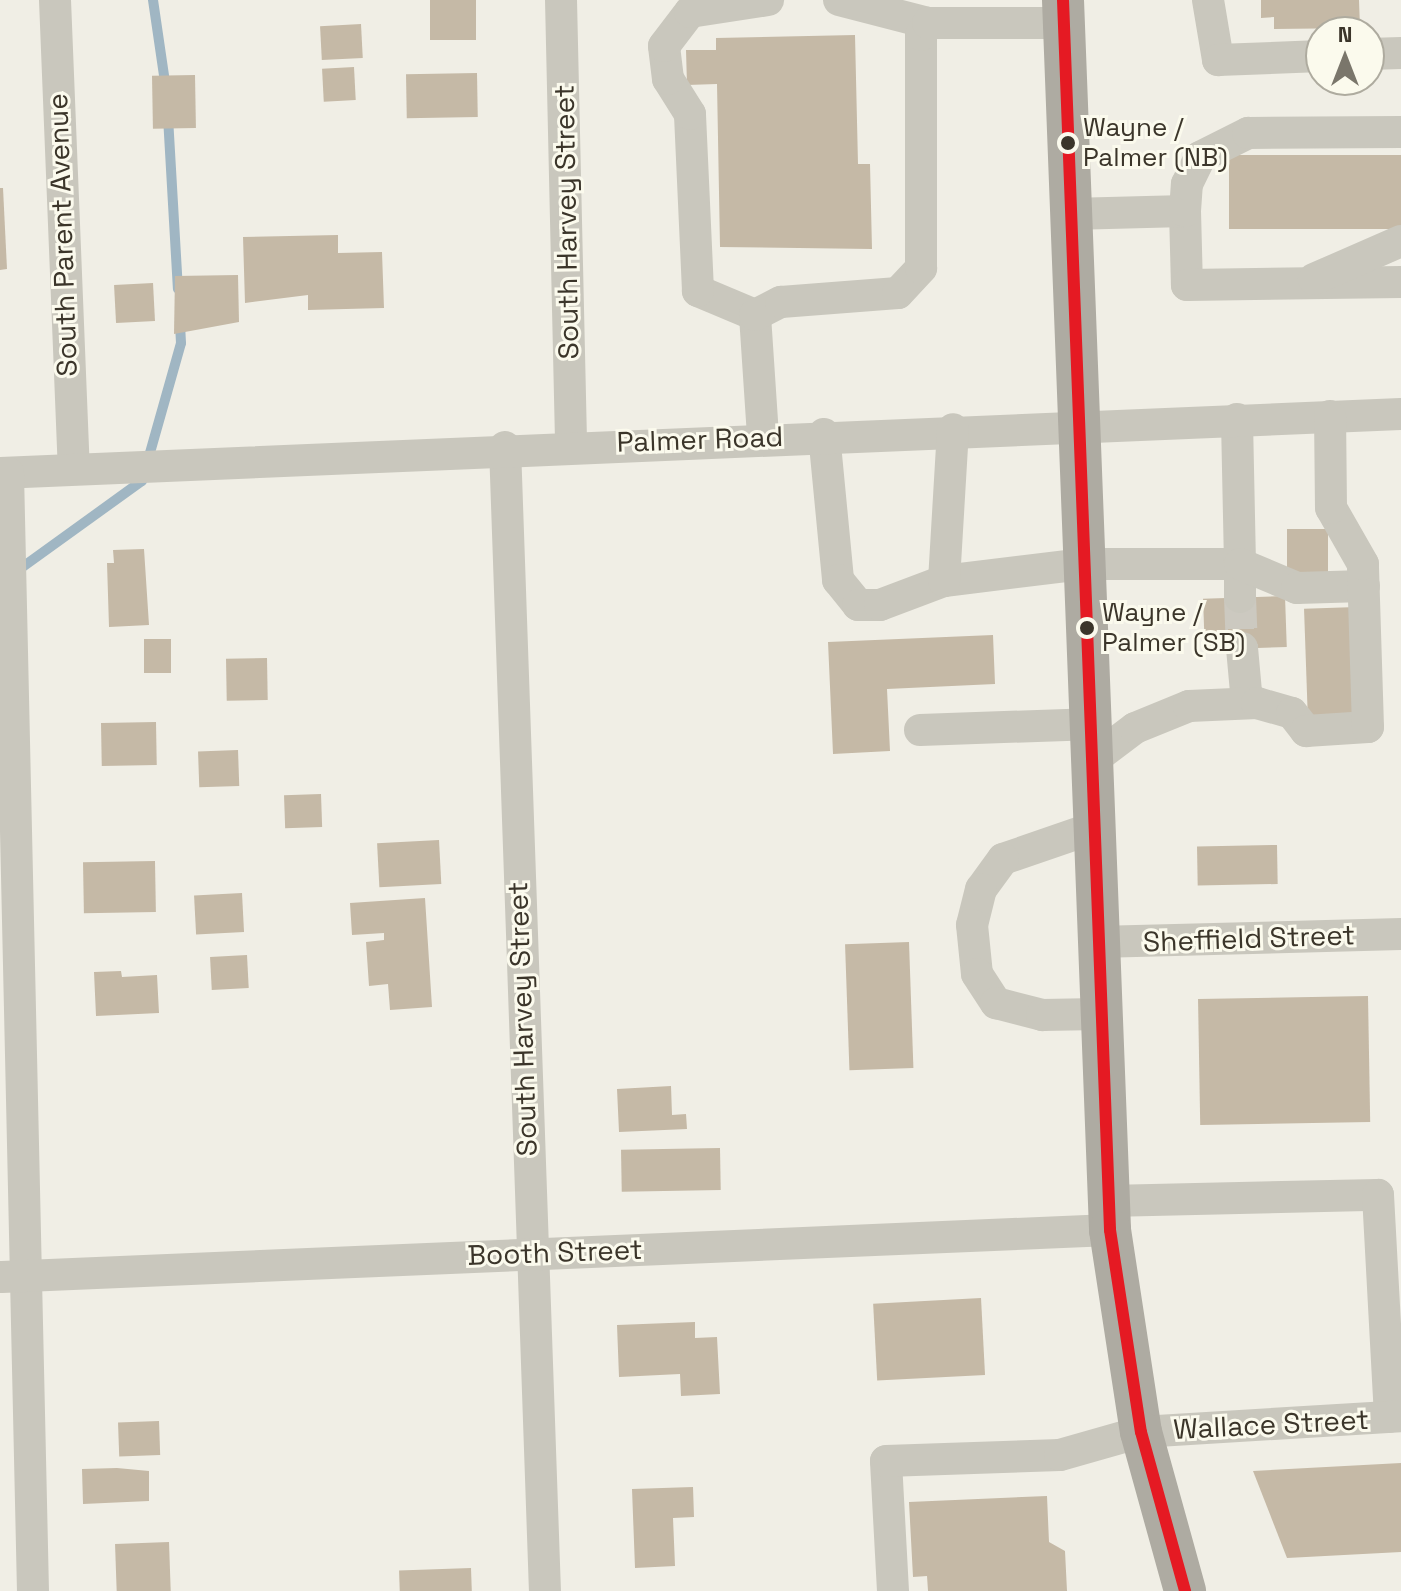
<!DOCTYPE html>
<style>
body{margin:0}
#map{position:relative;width:1401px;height:1591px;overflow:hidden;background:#f0eee5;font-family:"Space Grotesk",sans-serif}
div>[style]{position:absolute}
.stream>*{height:10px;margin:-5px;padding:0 5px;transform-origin:5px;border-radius:5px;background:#a0b6c3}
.building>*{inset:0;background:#c5b9a6;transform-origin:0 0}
.minor-tunnel>*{height:32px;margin-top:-16px;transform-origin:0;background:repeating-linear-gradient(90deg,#ccc9c0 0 32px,transparent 0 48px)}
.minor>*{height:32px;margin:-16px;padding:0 16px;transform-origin:16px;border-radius:16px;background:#c9c7bd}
.major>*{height:42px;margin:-21px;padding:0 21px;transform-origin:21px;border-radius:21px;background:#aeaba2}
.bus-1>*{height:12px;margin:-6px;padding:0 6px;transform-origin:6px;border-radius:6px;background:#e51a23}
.dots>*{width:22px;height:22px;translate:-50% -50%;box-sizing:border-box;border:4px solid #fbfaed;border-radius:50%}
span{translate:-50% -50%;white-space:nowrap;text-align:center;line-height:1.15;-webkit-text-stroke:6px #fbfaed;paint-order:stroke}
.bus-label{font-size:26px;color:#3b352a}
.left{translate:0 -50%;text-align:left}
.street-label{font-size:28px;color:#3b352a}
.north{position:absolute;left:1305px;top:16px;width:80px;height:80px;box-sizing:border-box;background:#fbfaed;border:2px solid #aeab9f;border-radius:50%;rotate:0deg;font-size:22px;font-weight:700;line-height:32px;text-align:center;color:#3b352a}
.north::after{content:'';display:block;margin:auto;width:28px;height:36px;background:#7a766b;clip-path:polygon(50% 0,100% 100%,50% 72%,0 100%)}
</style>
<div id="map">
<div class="stream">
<div style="left:153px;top:0;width:90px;rotate:81.7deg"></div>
<div style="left:168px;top:117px;width:172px;rotate:86.7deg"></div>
<div style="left:17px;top:571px;width:154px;rotate:-35.8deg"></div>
<div style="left:142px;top:481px;width:143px;rotate:-74.2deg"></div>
<div style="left:181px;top:343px;width:22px;rotate:-93deg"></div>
</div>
<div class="building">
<div style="left:430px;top:0;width:46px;height:40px"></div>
<div style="clip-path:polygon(1261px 0,1359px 0,1360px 28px,1274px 29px,1274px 17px,1261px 18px)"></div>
<div style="left:361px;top:24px;width:34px;height:41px;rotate:87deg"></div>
<div style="clip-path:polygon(855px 35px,858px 164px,870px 164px,872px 249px,720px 247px,717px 84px,687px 85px,686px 50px,716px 50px,716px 38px)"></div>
<div style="left:354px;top:67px;width:33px;height:32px;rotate:87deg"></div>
<div style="left:477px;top:73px;width:44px;height:71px;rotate:89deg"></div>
<div style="left:195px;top:75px;width:53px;height:43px;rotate:89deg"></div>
<div style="left:1401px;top:155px;width:74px;height:172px;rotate:90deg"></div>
<div style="clip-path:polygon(0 188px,3px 188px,7px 269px,0 270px)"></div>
<div style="clip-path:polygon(338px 235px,338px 253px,382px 252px,384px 308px,308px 310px,308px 295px,245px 303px,243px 237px)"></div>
<div style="clip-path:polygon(238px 275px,239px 322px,174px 334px,175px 276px)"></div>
<div style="left:153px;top:283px;width:38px;height:39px;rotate:87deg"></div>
<div style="left:1287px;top:529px;width:41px;height:46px"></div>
<div style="clip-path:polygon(144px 549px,149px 625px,109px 627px,107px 563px,114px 563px,113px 550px)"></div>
<div style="left:1285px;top:596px;width:51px;height:82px;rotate:88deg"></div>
<div style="left:1357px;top:607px;width:107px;height:53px;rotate:88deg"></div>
<div style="clip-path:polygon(993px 635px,995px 684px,887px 689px,890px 751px,833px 754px,828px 642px)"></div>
<div style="left:144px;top:639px;width:27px;height:34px"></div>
<div style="left:267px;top:658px;width:42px;height:41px;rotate:89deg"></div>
<div style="left:156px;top:722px;width:43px;height:55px;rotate:89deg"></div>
<div style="left:238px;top:750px;width:36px;height:40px;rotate:88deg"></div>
<div style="left:321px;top:794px;width:33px;height:37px;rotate:88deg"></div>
<div style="left:439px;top:840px;width:44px;height:62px;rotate:87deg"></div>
<div style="left:1277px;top:845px;width:39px;height:80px;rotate:89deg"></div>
<div style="left:155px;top:861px;width:51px;height:72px;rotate:89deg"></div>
<div style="left:242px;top:893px;width:39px;height:48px;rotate:87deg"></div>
<div style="clip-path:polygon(425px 898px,432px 1007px,390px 1010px,388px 984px,369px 986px,366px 942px,384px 940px,384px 933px,352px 935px,350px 903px)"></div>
<div style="left:909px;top:942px;width:126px;height:64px;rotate:88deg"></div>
<div style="left:247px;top:955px;width:33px;height:37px;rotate:87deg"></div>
<div style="clip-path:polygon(121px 971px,122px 977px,157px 975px,159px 1013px,96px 1016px,94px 972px)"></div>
<div style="left:1368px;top:996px;width:126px;height:170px;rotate:89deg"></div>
<div style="clip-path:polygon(671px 1086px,672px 1115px,686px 1114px,687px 1129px,619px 1132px,617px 1089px)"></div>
<div style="left:720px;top:1148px;width:42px;height:99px;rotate:89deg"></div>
<div style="left:981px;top:1298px;width:77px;height:108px;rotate:87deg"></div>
<div style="clip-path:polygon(695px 1322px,695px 1338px,717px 1337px,720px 1394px,681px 1396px,680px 1374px,619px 1377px,617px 1325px)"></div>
<div style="left:159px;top:1421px;width:34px;height:41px;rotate:88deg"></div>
<div style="clip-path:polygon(1401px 1463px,1401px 1552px,1287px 1558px,1253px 1471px)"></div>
<div style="clip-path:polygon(117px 1468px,149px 1471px,149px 1501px,83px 1504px,82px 1469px)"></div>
<div style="clip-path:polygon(693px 1487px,694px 1517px,673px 1518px,675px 1566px,635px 1568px,632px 1489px)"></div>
<div style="clip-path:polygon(1047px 1496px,1049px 1542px,1065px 1551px,1067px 1591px,928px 1591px,927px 1576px,913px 1577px,909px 1502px)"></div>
<div style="left:169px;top:1542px;width:49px;height:54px;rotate:88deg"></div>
<div style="left:471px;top:1568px;width:23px;height:72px;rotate:88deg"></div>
</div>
<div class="minor-tunnel">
<div style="left:1240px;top:597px;width:51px;rotate:87.8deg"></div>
</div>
<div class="minor">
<div style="left:55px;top:0;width:469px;rotate:87.7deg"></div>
<div style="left:561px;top:0;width:444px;rotate:88.7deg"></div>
<div style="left:839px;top:0;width:92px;rotate:14.5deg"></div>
<div style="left:1208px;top:0;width:61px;rotate:80.5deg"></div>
<div style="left:1218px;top:60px;width:103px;rotate:-2.2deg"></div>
<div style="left:1369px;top:54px;width:32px;rotate:-2deg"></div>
<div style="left:1185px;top:211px;width:74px;rotate:88.5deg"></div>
<div style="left:1187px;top:285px;width:214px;rotate:-0.8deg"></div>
<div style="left:1070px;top:214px;width:115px;rotate:-1.5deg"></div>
<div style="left:1185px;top:211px;width:27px;rotate:-86deg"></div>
<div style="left:1187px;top:184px;width:30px;rotate:-64deg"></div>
<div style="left:1200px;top:157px;width:54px;rotate:-26.6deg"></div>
<div style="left:1248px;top:133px;width:153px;rotate:-0.4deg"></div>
<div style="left:1314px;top:279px;width:95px;rotate:-23.6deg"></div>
<div style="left:755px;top:315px;width:62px;rotate:-157.2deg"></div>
<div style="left:698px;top:291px;width:177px;rotate:-92.6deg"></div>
<div style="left:690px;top:114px;width:41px;rotate:-122.2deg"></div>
<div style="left:668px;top:79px;width:33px;rotate:-97deg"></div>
<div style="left:664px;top:46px;width:43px;rotate:-52.6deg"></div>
<div style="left:690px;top:12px;width:79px;rotate:-8.7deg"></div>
<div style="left:824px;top:434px;width:147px;rotate:84.5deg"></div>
<div style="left:838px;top:580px;width:32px;rotate:51deg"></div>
<div style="left:858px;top:605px;width:22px"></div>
<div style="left:880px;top:605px;width:68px;rotate:-20.6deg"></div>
<div style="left:944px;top:581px;width:139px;rotate:-7deg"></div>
<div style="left:1082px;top:564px;width:158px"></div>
<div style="left:1240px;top:564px;width:145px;rotate:-91.2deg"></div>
<div style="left:763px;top:436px;width:121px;rotate:-93.8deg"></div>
<div style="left:755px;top:315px;width:29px;rotate:-27deg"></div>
<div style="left:781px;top:302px;width:117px;rotate:-4.4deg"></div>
<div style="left:898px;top:293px;width:34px;rotate:-47deg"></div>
<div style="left:921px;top:268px;width:233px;rotate:-90deg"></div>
<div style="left:921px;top:35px;width:14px;rotate:-60deg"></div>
<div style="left:928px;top:23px;width:136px"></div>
<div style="left:505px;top:447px;width:1145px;rotate:88deg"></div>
<div style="left:0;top:473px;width:1402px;rotate:-2.41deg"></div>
<div style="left:8px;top:473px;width:1118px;rotate:88.72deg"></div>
<div style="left:944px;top:581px;width:152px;rotate:-86.6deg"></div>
<div style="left:1240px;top:597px;width:33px;rotate:-90deg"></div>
<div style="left:1240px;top:564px;width:62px;rotate:22.8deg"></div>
<div style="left:1297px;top:588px;width:67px;rotate:-1.7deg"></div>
<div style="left:1242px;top:648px;width:55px;rotate:84.8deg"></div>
<div style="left:920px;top:730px;width:168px;rotate:-2deg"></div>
<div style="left:1090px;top:762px;width:56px;rotate:-37.1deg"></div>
<div style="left:1135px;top:728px;width:58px;rotate:-22.2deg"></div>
<div style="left:1189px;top:706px;width:68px;rotate:-2.5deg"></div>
<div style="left:1257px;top:703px;width:36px;rotate:16deg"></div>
<div style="left:1292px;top:713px;width:23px;rotate:52deg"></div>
<div style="left:1306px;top:731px;width:62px;rotate:-3.7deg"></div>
<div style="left:1368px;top:727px;width:163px;rotate:-91.8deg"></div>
<div style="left:1363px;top:564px;width:64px;rotate:-119.7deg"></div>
<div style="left:1331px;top:508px;width:92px;rotate:-90.6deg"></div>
<div style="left:1093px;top:828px;width:95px;rotate:161deg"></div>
<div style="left:1003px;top:859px;width:37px;rotate:126deg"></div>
<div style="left:981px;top:889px;width:37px;rotate:104deg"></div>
<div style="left:972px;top:925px;width:49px;rotate:84.2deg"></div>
<div style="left:977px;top:974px;width:35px;rotate:57deg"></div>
<div style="left:996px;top:1003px;width:48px;rotate:14.6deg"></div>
<div style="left:1042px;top:1015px;width:57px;rotate:-1deg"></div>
<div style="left:1097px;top:942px;width:304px;rotate:-1.5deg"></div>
<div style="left:1108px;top:1201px;width:270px;rotate:-1.3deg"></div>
<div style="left:1378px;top:1195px;width:222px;rotate:86.9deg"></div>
<div style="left:2px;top:1277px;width:1109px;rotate:-2.43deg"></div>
<div style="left:893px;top:1591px;width:130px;rotate:-93.1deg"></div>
<div style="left:886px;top:1461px;width:174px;rotate:-2deg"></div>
<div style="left:1060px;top:1455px;width:84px;rotate:-15.9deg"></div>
<div style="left:1141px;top:1432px;width:260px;rotate:-3.5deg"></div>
</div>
<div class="major">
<div style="left:1063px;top:0;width:1231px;rotate:87.81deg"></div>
<div style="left:1110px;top:1230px;width:204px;rotate:81.3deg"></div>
<div style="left:1141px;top:1432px;width:165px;rotate:74.5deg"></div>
</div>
<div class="bus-1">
<div style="left:1063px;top:0;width:1231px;rotate:87.81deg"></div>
<div style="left:1110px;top:1230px;width:204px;rotate:81.3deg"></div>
<div style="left:1141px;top:1432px;width:165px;rotate:74.5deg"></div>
</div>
<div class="dots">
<div style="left:1068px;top:143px;background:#3b352a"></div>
<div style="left:1087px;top:628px;background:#3b352a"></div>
</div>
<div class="bus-label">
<span class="left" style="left:1083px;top:143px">Wayne /<br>Palmer (NB)</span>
<span class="left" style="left:1102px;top:628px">Wayne /<br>Palmer (SB)</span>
</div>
<div class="street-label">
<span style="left:566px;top:222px;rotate:-91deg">South Harvey Street</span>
<span style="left:62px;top:235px;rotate:-92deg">South Parent Avenue</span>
<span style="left:700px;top:439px;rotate:-2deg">Palmer Road</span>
<span style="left:1249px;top:938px;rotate:-2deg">Sheffield Street</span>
<span style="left:522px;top:1019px;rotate:-92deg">South Harvey Street</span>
<span style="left:555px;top:1252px;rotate:-2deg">Booth Street</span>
<span style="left:1271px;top:1424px;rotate:-3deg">Wallace Street</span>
</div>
<div class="north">N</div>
</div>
